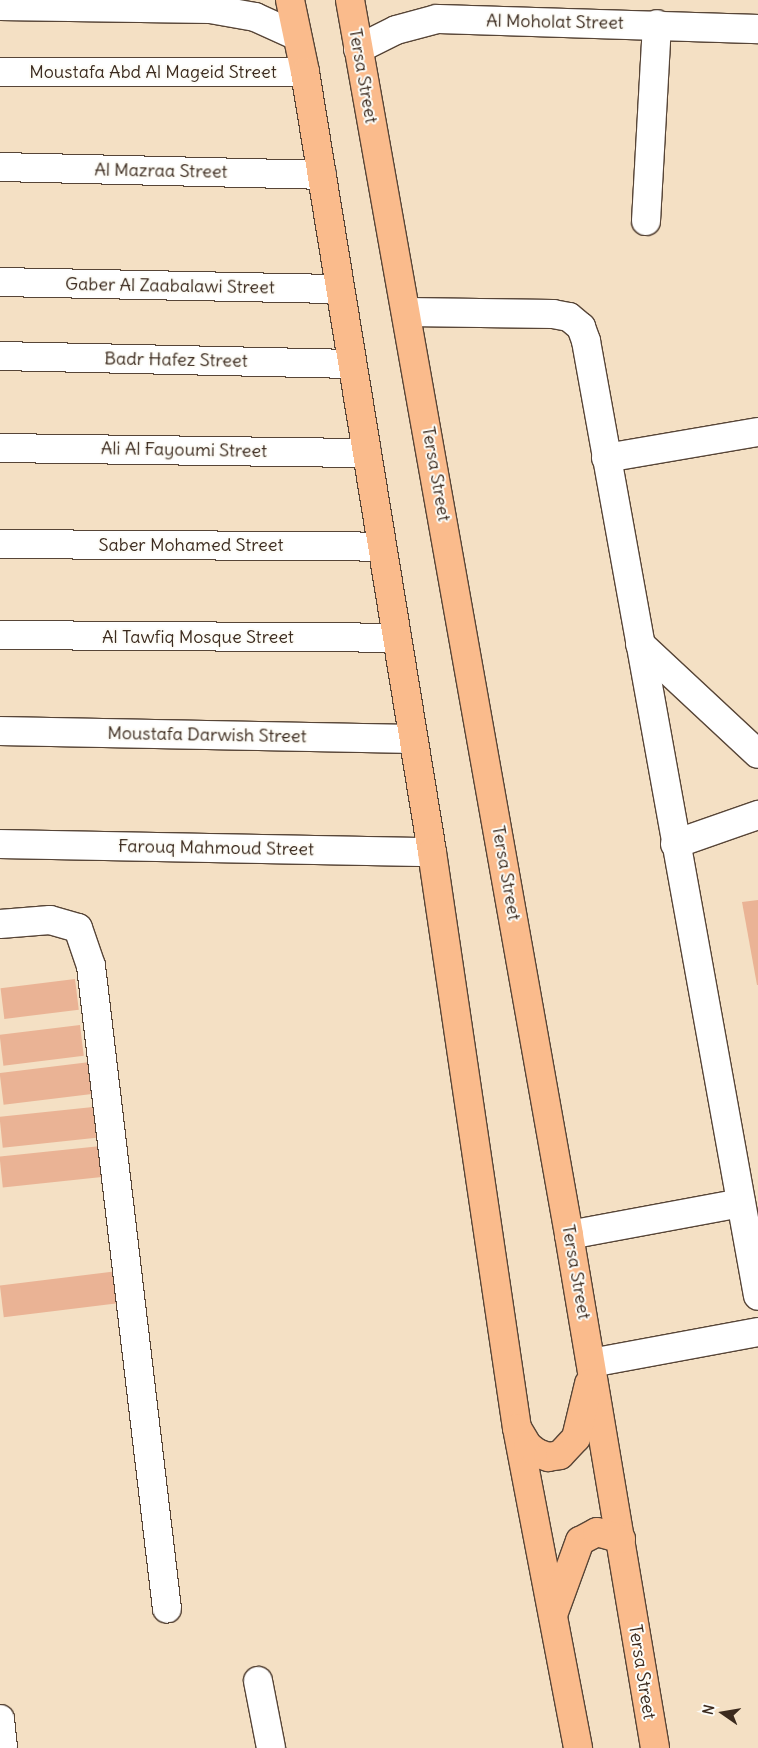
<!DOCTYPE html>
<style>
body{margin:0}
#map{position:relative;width:758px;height:1748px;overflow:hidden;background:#f4e0c4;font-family:Delius,sans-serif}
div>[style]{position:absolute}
.building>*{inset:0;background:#eab395;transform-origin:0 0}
.roads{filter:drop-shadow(1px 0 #574537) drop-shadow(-1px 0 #574537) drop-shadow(0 1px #574537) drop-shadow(0 -1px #574537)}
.minor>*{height:28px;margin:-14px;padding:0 14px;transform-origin:14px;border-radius:14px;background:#fff}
.major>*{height:28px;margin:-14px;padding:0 14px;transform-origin:14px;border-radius:14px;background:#fabb8c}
span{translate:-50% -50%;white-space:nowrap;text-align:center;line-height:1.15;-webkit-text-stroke:4px #fdfcf7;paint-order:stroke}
.street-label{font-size:18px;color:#3b2a1e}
.north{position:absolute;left:698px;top:1688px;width:50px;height:50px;-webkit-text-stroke:4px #fdfcf7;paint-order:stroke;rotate:283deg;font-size:14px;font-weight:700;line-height:20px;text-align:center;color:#3b2a1e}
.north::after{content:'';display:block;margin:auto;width:18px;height:22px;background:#3b2a1e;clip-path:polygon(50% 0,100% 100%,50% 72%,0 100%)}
</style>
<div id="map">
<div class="building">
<div style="clip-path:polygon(758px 900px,758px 985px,757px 985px,742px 902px)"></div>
<div style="left:75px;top:979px;width:31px;height:75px;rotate:83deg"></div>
<div style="left:80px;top:1025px;width:31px;height:81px;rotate:83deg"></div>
<div style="left:90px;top:1062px;width:32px;height:91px;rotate:83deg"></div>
<div style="left:93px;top:1107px;width:31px;height:94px;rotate:84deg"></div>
<div style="left:101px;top:1146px;width:31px;height:102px;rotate:84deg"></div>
<div style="left:118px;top:1271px;width:32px;height:119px;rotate:83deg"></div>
</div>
<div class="roads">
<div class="minor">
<div style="left:0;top:6px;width:210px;rotate:0.8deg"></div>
<div style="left:210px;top:9px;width:46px;rotate:10.1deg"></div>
<div style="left:255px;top:17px;width:46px;rotate:24.3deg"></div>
<div style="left:358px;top:49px;width:42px;rotate:-26.6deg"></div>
<div style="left:396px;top:30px;width:42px;rotate:-15deg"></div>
<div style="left:437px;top:19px;width:321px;rotate:1.8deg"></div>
<div style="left:0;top:72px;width:305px"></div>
<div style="left:0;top:167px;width:322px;rotate:1.4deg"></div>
<div style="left:646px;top:221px;width:197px;rotate:-86.8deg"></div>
<div style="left:0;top:282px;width:340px;rotate:1.2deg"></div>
<div style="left:407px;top:312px;width:146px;rotate:0.8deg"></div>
<div style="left:553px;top:314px;width:16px;rotate:11deg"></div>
<div style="left:569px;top:317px;width:16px;rotate:40deg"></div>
<div style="left:581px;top:327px;width:15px;rotate:70deg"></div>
<div style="left:586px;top:341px;width:970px;rotate:79.79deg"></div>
<div style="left:0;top:356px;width:352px;rotate:1.3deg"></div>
<div style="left:0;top:448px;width:367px;rotate:0.8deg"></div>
<div style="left:606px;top:458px;width:154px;rotate:-9.7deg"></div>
<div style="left:0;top:544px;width:382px;rotate:0.4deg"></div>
<div style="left:0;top:635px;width:397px;rotate:0.4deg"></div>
<div style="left:640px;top:644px;width:161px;rotate:43deg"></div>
<div style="left:0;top:731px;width:413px;rotate:1.1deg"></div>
<div style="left:0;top:844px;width:432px;rotate:1.1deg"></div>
<div style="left:675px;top:844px;width:88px;rotate:-19.3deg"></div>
<div style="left:0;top:924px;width:50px;rotate:-4.6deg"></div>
<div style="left:50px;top:920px;width:29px;rotate:16deg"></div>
<div style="left:78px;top:928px;width:40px;rotate:71.1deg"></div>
<div style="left:91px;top:966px;width:647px;rotate:83.26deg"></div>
<div style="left:569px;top:1235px;width:175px;rotate:-10.5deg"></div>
<div style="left:591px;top:1363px;width:170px;rotate:-10.5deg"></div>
<div style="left:258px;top:1681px;width:68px;rotate:79deg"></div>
<div style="left:0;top:1719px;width:29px;rotate:84deg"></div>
</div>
<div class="major">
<div style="left:290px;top:0;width:74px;rotate:78.2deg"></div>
<div style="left:305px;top:72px;width:790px;rotate:80.75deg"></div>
<div style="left:432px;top:852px;width:582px;rotate:81.61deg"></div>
<div style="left:517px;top:1428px;width:326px;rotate:79.2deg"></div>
<div style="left:350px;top:0;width:1254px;rotate:79.94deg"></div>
<div style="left:569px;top:1235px;width:520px;rotate:80.48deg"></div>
<div style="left:517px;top:1428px;width:21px;rotate:59deg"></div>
<div style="left:528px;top:1446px;width:11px;rotate:38deg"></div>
<div style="left:537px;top:1453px;width:12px;rotate:20deg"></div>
<div style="left:548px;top:1457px;width:12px;rotate:-9deg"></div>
<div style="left:560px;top:1455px;width:23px;rotate:-47deg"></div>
<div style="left:576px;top:1438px;width:56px;rotate:-76.5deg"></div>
<div style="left:553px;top:1615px;width:79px;rotate:-70deg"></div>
<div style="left:580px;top:1541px;width:19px;rotate:-28deg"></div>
<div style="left:597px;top:1532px;width:25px;rotate:16deg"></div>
</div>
</div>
<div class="street-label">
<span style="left:555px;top:22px;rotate:1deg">Al Moholat Street</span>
<span style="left:153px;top:72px">Moustafa Abd Al Mageid Street</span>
<span style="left:363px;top:76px;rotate:80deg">Tersa Street</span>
<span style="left:161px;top:171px;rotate:1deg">Al Mazraa Street</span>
<span style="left:170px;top:286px;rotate:1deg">Gaber Al Zaabalawi Street</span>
<span style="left:176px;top:360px;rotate:1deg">Badr Hafez Street</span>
<span style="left:184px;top:450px;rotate:1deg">Ali Al Fayoumi Street</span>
<span style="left:436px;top:474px;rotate:80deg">Tersa Street</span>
<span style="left:191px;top:545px">Saber Mohamed Street</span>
<span style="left:198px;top:637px">Al Tawfiq Mosque Street</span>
<span style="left:207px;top:735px;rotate:1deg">Moustafa Darwish Street</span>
<span style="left:216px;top:848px;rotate:1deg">Farouq Mahmoud Street</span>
<span style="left:506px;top:873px;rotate:80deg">Tersa Street</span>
<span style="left:576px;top:1272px;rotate:80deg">Tersa Street</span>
<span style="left:642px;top:1672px;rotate:81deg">Tersa Street</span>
</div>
<div class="north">N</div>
</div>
